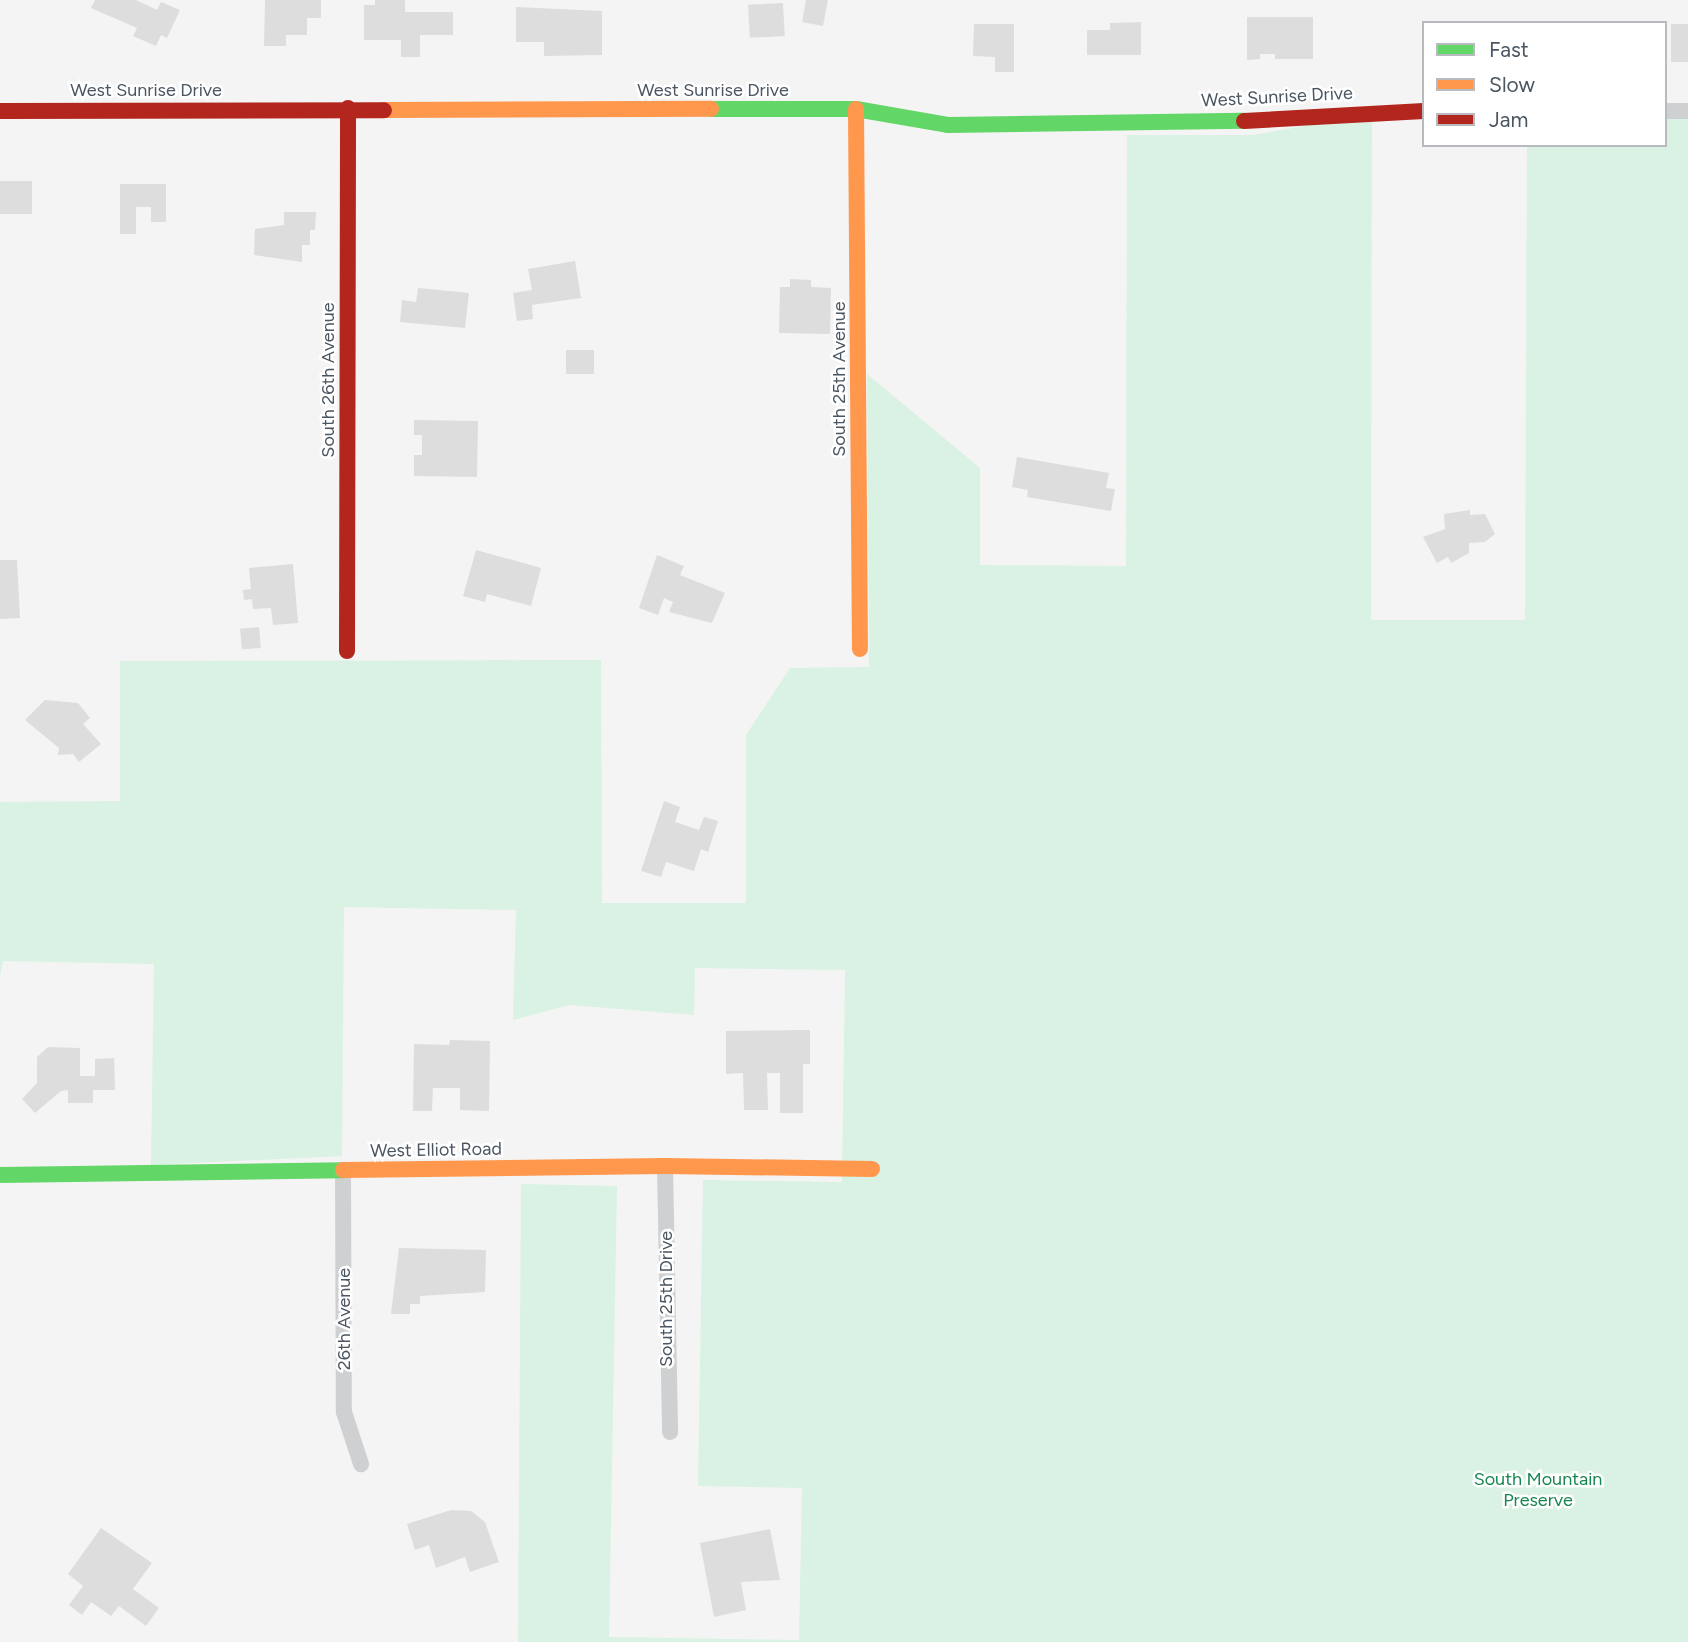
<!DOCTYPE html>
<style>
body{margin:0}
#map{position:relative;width:1688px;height:1642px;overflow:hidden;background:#f4f4f4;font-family:Figtree,sans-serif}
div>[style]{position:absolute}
.green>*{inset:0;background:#d9f2e3}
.building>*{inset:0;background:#ddddde;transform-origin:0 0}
.street>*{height:16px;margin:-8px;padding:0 8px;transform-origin:8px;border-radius:8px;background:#ced0d2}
.fast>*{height:16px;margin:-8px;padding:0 8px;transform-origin:8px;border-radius:8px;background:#63d668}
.slow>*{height:16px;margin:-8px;padding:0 8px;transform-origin:8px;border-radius:8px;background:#ff974d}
.jam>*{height:16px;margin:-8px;padding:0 8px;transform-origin:8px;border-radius:8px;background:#b3261e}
span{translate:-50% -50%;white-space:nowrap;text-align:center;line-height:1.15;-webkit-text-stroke:5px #fff;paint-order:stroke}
.street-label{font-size:18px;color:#4a5661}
.park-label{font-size:18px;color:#17864f}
.legend{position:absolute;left:1422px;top:21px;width:245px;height:126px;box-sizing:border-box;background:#fff;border:2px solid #b7bbc0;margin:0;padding:9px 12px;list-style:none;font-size:21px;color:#4a5661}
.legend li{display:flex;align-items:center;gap:14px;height:35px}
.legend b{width:35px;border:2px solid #b7bbc0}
</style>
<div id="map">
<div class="green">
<div style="clip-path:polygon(1372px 114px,1371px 620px,1525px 620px,1527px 145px,1665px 145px,1665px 119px,1688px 119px,1688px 1642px,518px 1642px,521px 1184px,617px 1186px,609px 1637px,799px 1640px,802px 1488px,698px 1486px,703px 1180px,842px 1182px,845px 970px,695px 968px,694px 1015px,569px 1005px,513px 1020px,516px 910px,344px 907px,342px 1156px,151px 1165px,154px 964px,3px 961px,0 977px,0 802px,120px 801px,120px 661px,601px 660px,602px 903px,746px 903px,746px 735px,790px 668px,869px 667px,867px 374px,980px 468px,980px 565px,1126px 566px,1127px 135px,1253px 135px)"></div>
</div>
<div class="building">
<div style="clip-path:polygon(95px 0,136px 0,157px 10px,161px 2px,180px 10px,167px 38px,161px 35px,156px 46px,133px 36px,137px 28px,91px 8px)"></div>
<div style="clip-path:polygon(265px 0,321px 0,321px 18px,307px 18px,307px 35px,286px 35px,286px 46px,264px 46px)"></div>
<div style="clip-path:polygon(375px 0,405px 0,405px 12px,453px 12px,453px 35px,420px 35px,420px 57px,401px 57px,401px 40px,364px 40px,364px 5px,375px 5px)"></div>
<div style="clip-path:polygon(806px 0,828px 0,823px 26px,802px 22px)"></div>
<div style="left:783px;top:3px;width:33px;height:35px;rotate:87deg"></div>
<div style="clip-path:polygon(516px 7px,602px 11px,602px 55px,544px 56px,544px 42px,516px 42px)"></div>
<div style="clip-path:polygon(1247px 17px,1313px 17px,1313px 59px,1275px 59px,1275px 54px,1260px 54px,1260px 59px,1247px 60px)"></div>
<div style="clip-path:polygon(1141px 22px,1141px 55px,1087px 55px,1087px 30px,1110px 30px,1110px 23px)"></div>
<div style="clip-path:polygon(974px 24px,1014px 24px,1014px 72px,995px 72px,995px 57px,973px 56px)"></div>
<div style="left:1671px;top:24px;width:17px;height:38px"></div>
<div style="left:0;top:181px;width:32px;height:33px"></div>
<div style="clip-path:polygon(120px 184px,166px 184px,166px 222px,151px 222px,151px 207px,136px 207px,136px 234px,120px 234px)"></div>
<div style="clip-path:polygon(284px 212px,316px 212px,315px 230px,310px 230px,310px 245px,302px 245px,302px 262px,254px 255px,255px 229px,284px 225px)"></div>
<div style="clip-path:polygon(575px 261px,581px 298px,532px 305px,533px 319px,517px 321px,513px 293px,532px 290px,528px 269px)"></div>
<div style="clip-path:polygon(790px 279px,811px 280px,811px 287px,831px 288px,830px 334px,779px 333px,780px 287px,790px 287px)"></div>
<div style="clip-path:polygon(418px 288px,469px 293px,465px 328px,400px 322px,402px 300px,416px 302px)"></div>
<div style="left:566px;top:350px;width:28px;height:24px"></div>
<div style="clip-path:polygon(414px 420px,478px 421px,477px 477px,414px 476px,414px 455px,422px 455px,422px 435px,414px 435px)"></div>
<div style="clip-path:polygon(1017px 457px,1109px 473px,1106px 488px,1115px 489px,1111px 511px,1027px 497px,1028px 490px,1012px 487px)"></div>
<div style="clip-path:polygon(1470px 510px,1470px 515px,1485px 514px,1495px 534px,1485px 542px,1469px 543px,1469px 553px,1451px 563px,1448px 557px,1437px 563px,1423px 537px,1445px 529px,1444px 514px)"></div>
<div style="clip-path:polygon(476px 550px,541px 568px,531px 606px,487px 594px,485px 602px,463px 596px)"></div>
<div style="clip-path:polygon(657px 555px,684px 566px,680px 575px,725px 593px,712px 623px,669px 612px,673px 602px,664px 598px,658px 615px,639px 608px)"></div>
<div style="clip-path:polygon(0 560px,17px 560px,20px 618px,0 619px)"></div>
<div style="clip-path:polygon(293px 564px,298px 623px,273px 625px,271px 608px,253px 609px,252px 599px,244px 600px,243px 590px,251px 589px,249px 568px)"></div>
<div style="left:259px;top:627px;width:21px;height:19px;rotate:85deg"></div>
<div style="clip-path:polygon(45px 700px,78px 703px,90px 718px,83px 724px,101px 744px,79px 762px,73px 754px,58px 755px,59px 748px,25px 720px)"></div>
<div style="clip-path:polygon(664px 801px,680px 807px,675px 822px,699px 830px,704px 817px,718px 821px,708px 852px,701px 849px,694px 871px,666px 862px,661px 877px,641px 871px)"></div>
<div style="clip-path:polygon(810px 1030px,810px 1064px,803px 1064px,803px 1113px,780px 1113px,780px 1073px,767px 1073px,768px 1110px,744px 1110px,743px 1073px,726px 1074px,726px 1031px)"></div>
<div style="clip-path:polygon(450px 1040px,490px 1041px,489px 1111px,460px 1110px,460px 1088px,433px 1088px,432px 1111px,413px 1111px,414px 1044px,449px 1045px)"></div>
<div style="clip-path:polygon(48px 1047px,80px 1048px,80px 1076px,95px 1076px,95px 1059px,114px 1058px,115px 1090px,93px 1090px,93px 1103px,68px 1103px,68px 1090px,61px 1091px,35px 1113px,22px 1099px,37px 1083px,37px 1057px)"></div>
<div style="clip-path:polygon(399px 1248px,486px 1250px,485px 1292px,420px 1296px,420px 1304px,410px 1304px,410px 1314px,391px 1314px)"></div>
<div style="clip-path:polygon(451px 1510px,471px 1511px,485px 1522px,499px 1562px,470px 1572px,465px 1557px,436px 1568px,429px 1545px,415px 1550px,407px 1524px)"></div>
<div style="clip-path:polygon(101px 1528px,152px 1563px,133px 1589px,159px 1608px,146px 1626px,119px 1606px,111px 1616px,91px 1602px,82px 1615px,69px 1605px,83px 1586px,68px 1574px)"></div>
<div style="clip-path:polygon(770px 1529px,780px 1580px,741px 1582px,746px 1610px,714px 1617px,700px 1543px)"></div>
</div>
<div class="street">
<div style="left:1665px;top:111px;width:23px"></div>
<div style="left:665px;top:1166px;width:266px;rotate:88.9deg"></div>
<div style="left:343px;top:1170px;width:242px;rotate:89.8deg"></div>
<div style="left:344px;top:1412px;width:55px;rotate:71.9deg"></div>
</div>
<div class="fast">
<div style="left:711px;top:109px;width:145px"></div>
<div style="left:856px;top:109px;width:93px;rotate:9.9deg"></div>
<div style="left:948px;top:125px;width:296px;rotate:-0.8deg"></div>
<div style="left:0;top:1175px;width:343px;rotate:-0.8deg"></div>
</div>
<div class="slow">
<div style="left:856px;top:109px;width:540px;rotate:89.58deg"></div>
<div style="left:384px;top:110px;width:327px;rotate:-0.2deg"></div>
<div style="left:343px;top:1170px;width:322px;rotate:-0.7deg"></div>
<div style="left:665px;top:1166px;width:207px;rotate:0.8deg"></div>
</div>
<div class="jam">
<div style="left:0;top:111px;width:384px;rotate:-0.1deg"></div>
<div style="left:1244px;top:121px;width:180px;rotate:-3.2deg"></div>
<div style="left:347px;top:651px;width:543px;rotate:-89.89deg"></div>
</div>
<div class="street-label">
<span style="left:146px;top:90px">West Sunrise Drive</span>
<span style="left:713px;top:90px">West Sunrise Drive</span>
<span style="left:1277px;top:97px;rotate:-3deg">West Sunrise Drive</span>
<span style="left:839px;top:379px;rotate:-90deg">South 25th Avenue</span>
<span style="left:328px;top:380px;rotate:-90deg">South 26th Avenue</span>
<span style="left:436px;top:1150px;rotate:-1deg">West Elliot Road</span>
<span style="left:666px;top:1299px;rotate:-90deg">South 25th Drive</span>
<span style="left:344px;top:1319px;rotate:-90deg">26th Avenue</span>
</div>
<div class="park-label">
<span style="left:1538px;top:1490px">South Mountain<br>Preserve</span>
</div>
<ul class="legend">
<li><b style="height:9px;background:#63d668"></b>Fast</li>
<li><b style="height:9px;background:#ff974d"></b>Slow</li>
<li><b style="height:9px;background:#b3261e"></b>Jam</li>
</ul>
</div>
